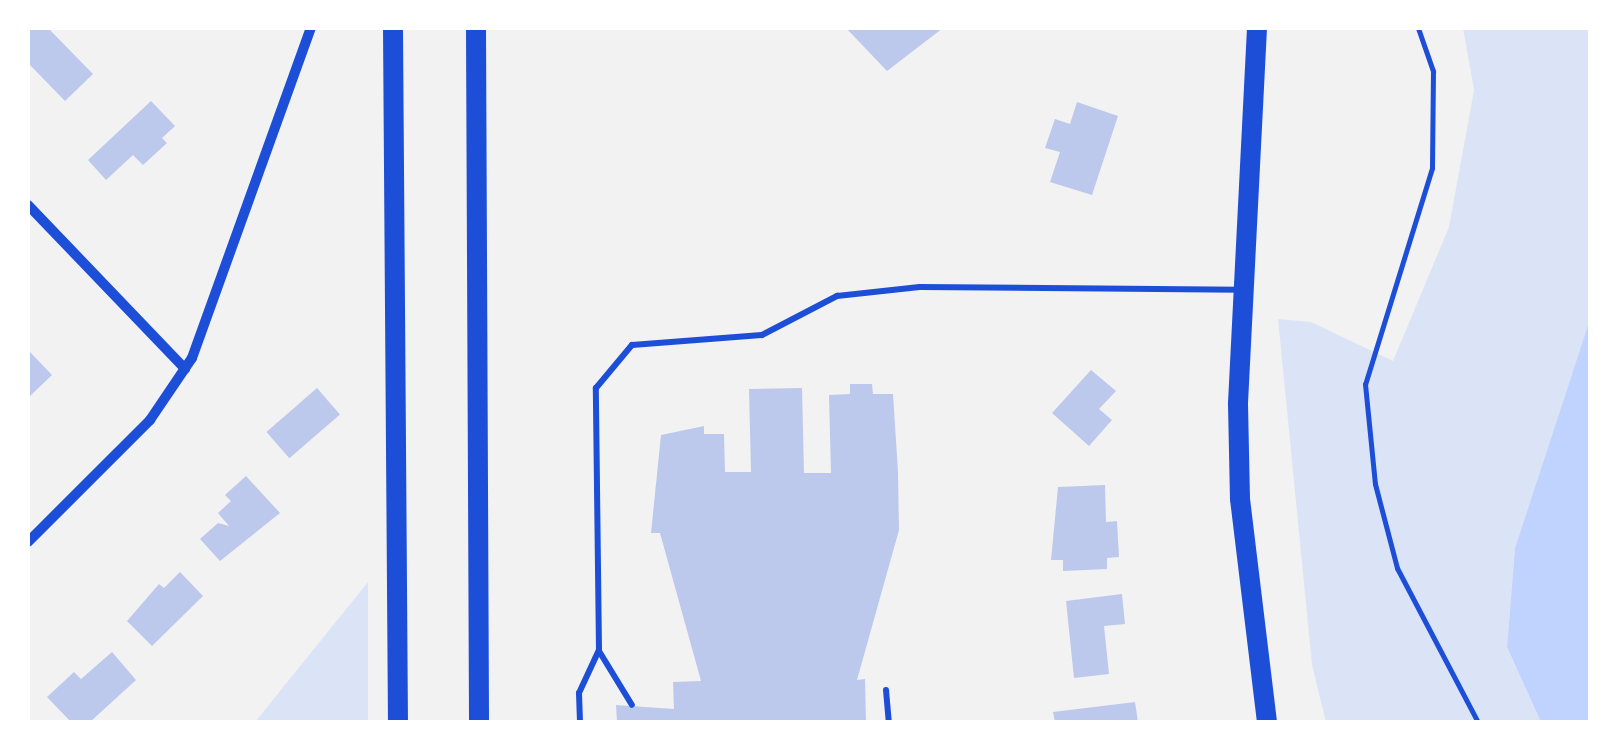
<!DOCTYPE html>
<style>
body{margin:0}
#map{position:relative;width:1618px;height:750px;overflow:hidden;background:#f2f2f2;font-family:"PT Sans Narrow",sans-serif}
div>[style]{position:absolute}
.green>*{inset:0;background:#dbe4f7}
.water>*{inset:0;background:#bfd3fe}
.building>*{inset:0;background:#bdc9ec;transform-origin:0 0}
.path>*{height:5px;margin:-2.5px;padding:0 2.5px;transform-origin:2.5px;border-radius:2.5px;background:#1d4ed8}
.service>*{height:6px;margin:-3px;padding:0 3px;transform-origin:3px;border-radius:3px;background:#1d4ed8}
.minor>*{height:10px;margin:-5px;padding:0 5px;transform-origin:5px;border-radius:5px;background:#1d4ed8}
.secondary>*{height:20px;margin:-10px;padding:0 10px;transform-origin:10px;border-radius:10px;background:#1d4ed8}
.primary>*{height:20px;margin:-10px;padding:0 10px;transform-origin:10px;border-radius:10px;background:#1d4ed8}
span{translate:-50% -50%;white-space:nowrap;text-align:center;line-height:1.15;-webkit-text-stroke:10px #fff;paint-order:stroke}
.frame{position:absolute;inset:0;border:30px solid #fff;pointer-events:none}
</style>
<div id="map">
<div class="green">
<div style="clip-path:polygon(1463px 28px,1590px 28px,1590px 319px,1515px 548px,1507px 647px,1541px 722px,1326px 722px,1312px 665px,1278px 319px,1311px 322px,1393px 361px,1449px 227px,1474px 90px)"></div>
<div style="clip-path:polygon(368px 582px,368px 722px,255px 722px)"></div>
</div>
<div class="water">
<div style="clip-path:polygon(1590px 319px,1590px 722px,1541px 722px,1507px 647px,1515px 548px)"></div>
</div>
<div class="building">
<div style="clip-path:polygon(28px 28px,48px 28px,93px 74px,65px 101px,28px 63px)"></div>
<div style="clip-path:polygon(846px 28px,943px 28px,887px 71px)"></div>
<div style="clip-path:polygon(151px 101px,175px 126px,162px 138px,167px 143px,143px 165px,133px 155px,106px 180px,88px 160px)"></div>
<div style="clip-path:polygon(1077px 102px,1118px 116px,1092px 195px,1050px 182px,1060px 152px,1045px 148px,1055px 119px,1070px 124px)"></div>
<div style="clip-path:polygon(28px 350px,52px 375px,28px 398px)"></div>
<div style="clip-path:polygon(1091px 370px,1116px 391px,1099px 409px,1112px 420px,1089px 446px,1052px 413px)"></div>
<div style="clip-path:polygon(850px 384px,872px 384px,873px 394px,893px 394px,898px 472px,899px 530px,857px 680px,865px 679px,866px 722px,617px 722px,616px 705px,674px 709px,673px 682px,701px 681px,660px 533px,651px 533px,661px 435px,704px 426px,704px 434px,724px 434px,725px 472px,751px 472px,749px 389px,802px 388px,804px 473px,831px 473px,829px 395px,850px 394px)"></div>
<div style="left:317px;top:388px;width:35px;height:67px;rotate:49deg"></div>
<div style="clip-path:polygon(246px 476px,280px 513px,220px 561px,200px 539px,218px 523px,229px 526px,218px 513px,231px 501px,225px 495px)"></div>
<div style="clip-path:polygon(1105px 485px,1106px 522px,1117px 521px,1119px 557px,1107px 558px,1107px 569px,1063px 571px,1063px 560px,1051px 560px,1058px 487px)"></div>
<div style="clip-path:polygon(180px 572px,203px 596px,152px 646px,127px 621px,159px 584px,164px 588px)"></div>
<div style="clip-path:polygon(1122px 594px,1125px 624px,1104px 626px,1109px 674px,1074px 678px,1066px 601px)"></div>
<div style="clip-path:polygon(112px 652px,136px 680px,90px 722px,71px 722px,47px 697px,74px 672px,81px 679px)"></div>
<div style="clip-path:polygon(1135px 702px,1138px 722px,1055px 722px,1053px 712px)"></div>
</div>
<div class="path">
<div style="left:1418px;top:28px;width:46px;rotate:70.8deg"></div>
<div style="left:1433px;top:71px;width:97px;rotate:90.6deg"></div>
<div style="left:1432px;top:168px;width:226px;rotate:107.2deg"></div>
<div style="left:1365px;top:384px;width:100px;rotate:84.3deg"></div>
<div style="left:1375px;top:484px;width:87px;rotate:75.3deg"></div>
<div style="left:1397px;top:568px;width:174px;rotate:62.3deg"></div>
</div>
<div class="service">
<div style="left:599px;top:651px;width:63px;rotate:58.6deg"></div>
<div style="left:886px;top:690px;width:32px;rotate:85deg"></div>
<div style="left:580px;top:722px;width:29px;rotate:-92deg"></div>
<div style="left:579px;top:693px;width:47px;rotate:-65.1deg"></div>
<div style="left:599px;top:650px;width:262px;rotate:-90.7deg"></div>
<div style="left:596px;top:388px;width:56px;rotate:-50.1deg"></div>
<div style="left:632px;top:345px;width:130px;rotate:-4.4deg"></div>
<div style="left:762px;top:335px;width:85px;rotate:-27.5deg"></div>
<div style="left:837px;top:296px;width:83px;rotate:-6.2deg"></div>
<div style="left:920px;top:287px;width:320px;rotate:0.5deg"></div>
</div>
<div class="minor">
<div style="left:28px;top:205px;width:227px;rotate:46.2deg"></div>
<div style="left:28px;top:542px;width:173px;rotate:-45deg"></div>
<div style="left:150px;top:420px;width:75px;rotate:-55.9deg"></div>
<div style="left:192px;top:358px;width:351px;rotate:-70.2deg"></div>
</div>
<div class="secondary">
<div style="left:1257px;top:28px;width:376px;rotate:92.9deg"></div>
<div style="left:1238px;top:404px;width:95px;rotate:88.8deg"></div>
<div style="left:1240px;top:499px;width:225px;rotate:83.1deg"></div>
</div>
<div class="primary">
<div style="left:393px;top:28px;width:694px;rotate:89.59deg"></div>
<div style="left:476px;top:28px;width:694px;rotate:89.75deg"></div>
</div>
<div class="frame"></div>
</div>
